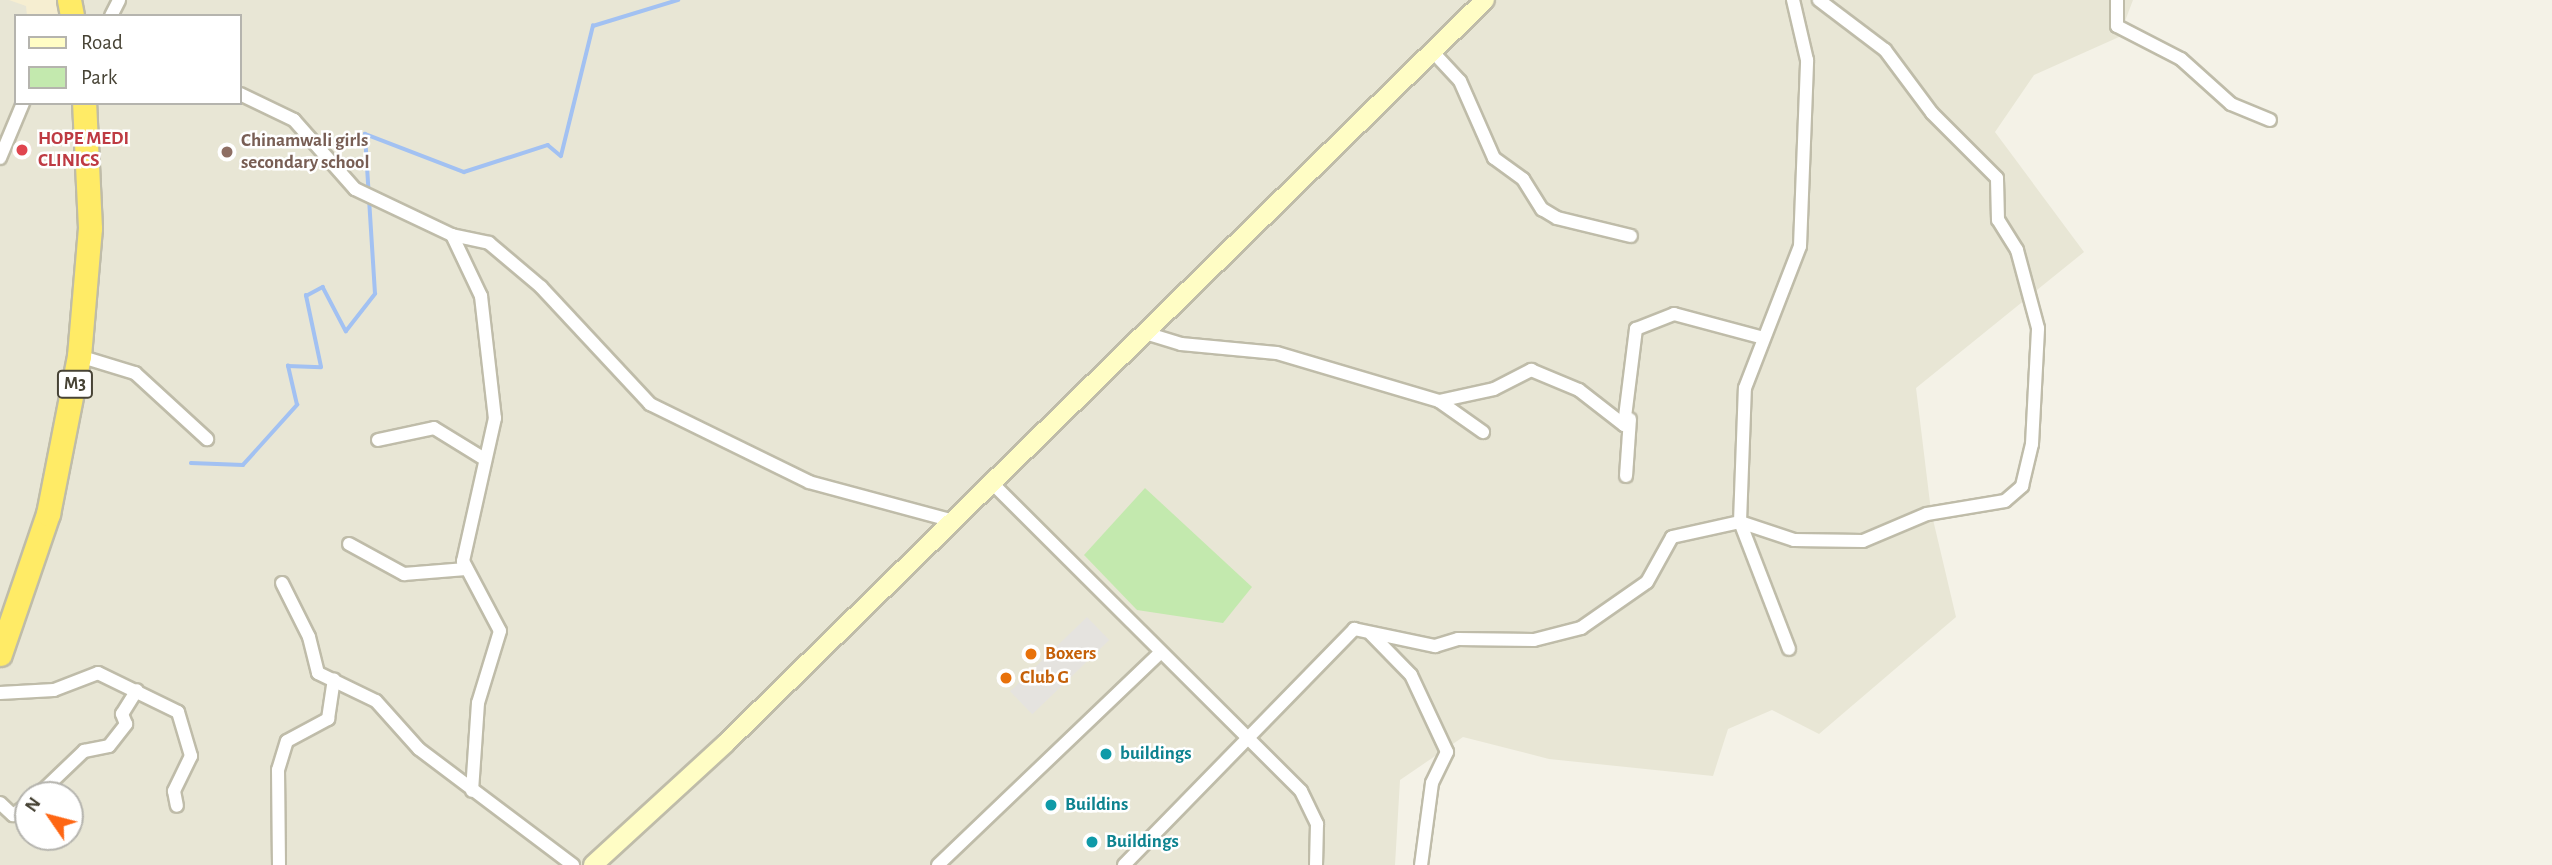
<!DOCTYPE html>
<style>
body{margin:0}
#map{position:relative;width:2552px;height:865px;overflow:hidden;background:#f4f2e7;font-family:"Alegreya Sans",sans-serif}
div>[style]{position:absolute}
.residential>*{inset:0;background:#e8e6d5}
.commercial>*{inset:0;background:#f6eed1}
.medical>*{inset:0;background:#f4e3da}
.round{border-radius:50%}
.green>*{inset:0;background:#c3e9ae}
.parking>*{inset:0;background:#e5e3df;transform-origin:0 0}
.stream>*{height:3.5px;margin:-1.75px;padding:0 1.75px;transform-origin:1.75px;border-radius:1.75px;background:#a2c1f2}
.roads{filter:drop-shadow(2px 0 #bfbca9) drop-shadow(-2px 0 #bfbca9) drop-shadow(0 2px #bfbca9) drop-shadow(0 -2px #bfbca9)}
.street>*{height:12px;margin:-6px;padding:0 6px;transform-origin:6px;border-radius:6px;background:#fff}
.secondary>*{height:18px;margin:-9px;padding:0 9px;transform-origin:9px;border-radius:9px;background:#fffdc5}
.highway>*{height:23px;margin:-11.5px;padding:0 11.5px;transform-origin:11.5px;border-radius:11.5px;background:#ffeb66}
.dots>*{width:19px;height:19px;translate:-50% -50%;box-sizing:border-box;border:4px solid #fff;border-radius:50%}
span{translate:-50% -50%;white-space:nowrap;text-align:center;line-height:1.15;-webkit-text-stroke:5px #fff;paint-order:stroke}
.shield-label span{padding:2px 5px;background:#fff;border:2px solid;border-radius:5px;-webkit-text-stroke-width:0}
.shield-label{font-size:18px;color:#474335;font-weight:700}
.health-label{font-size:19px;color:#be3a42;font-weight:700}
.left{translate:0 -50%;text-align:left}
.education-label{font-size:19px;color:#785e54;font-weight:700}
.food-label{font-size:19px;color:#c56008;font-weight:700}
.culture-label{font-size:19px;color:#0d838f;font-weight:700}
.legend{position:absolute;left:14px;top:14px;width:228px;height:91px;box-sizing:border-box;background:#fff;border:2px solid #b5b4ae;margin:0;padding:9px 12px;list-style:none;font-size:21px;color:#474335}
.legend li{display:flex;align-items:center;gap:14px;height:35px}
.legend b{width:35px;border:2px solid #b5b4ae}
.north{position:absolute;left:14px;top:781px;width:70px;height:70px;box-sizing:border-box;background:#fff;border:2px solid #b5b4ae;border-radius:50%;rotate:305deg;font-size:19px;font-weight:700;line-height:28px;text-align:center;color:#474335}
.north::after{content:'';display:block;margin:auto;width:24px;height:32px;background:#fe6613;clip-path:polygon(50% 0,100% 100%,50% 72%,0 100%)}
</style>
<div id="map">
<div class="residential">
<div style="clip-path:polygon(evenodd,0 0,2133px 0,2119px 37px,2034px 75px,1995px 132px,2084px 252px,1916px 388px,1931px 511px,1956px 617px,1819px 734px,1772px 710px,1728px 729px,1713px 776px,1549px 759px,1463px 737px,1400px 780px,1395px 865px,0 865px,0 0,16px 16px,240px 16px,240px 103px,16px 103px,16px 16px,0 0,28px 795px,70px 795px,70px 837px,28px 837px,28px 795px)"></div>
</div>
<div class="commercial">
<div style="clip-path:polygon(9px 0,62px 0,65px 16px,27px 16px,26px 6px)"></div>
</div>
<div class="medical">
<div class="round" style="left:12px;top:140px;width:20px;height:20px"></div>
</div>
<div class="green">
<div style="clip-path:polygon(1145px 488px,1252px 587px,1223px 623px,1137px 610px,1084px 555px)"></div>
</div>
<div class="parking">
<div style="left:1087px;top:617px;width:32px;height:107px;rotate:46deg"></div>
</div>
<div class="stream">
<div style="left:191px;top:463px;width:52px;rotate:2.2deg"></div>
<div style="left:243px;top:465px;width:81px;rotate:-48deg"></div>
<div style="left:297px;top:405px;width:40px;rotate:-103deg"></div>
<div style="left:288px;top:366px;width:33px;rotate:2deg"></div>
<div style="left:321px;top:367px;width:73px;rotate:-101.9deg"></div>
<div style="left:306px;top:296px;width:19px;rotate:-28deg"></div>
<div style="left:323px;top:287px;width:50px;rotate:62.4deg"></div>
<div style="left:346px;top:331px;width:47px;rotate:-51.9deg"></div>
<div style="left:375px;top:294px;width:160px;rotate:-93.6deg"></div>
<div style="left:365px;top:134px;width:106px;rotate:21deg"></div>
<div style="left:464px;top:172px;width:88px;rotate:-17.8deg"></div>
<div style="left:548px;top:145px;width:17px;rotate:40deg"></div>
<div style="left:561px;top:156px;width:134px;rotate:-76.2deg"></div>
<div style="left:593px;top:26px;width:89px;rotate:-17deg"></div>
</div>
<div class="roads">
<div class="street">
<div style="left:2117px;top:0;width:26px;rotate:90deg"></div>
<div style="left:2117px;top:26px;width:72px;rotate:27.3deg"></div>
<div style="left:2181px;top:59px;width:67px;rotate:42deg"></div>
<div style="left:2231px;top:104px;width:42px;rotate:22.3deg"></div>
<div style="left:111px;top:16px;width:18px;rotate:-63deg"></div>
<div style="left:1432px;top:51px;width:41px;rotate:47deg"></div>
<div style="left:1460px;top:81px;width:84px;rotate:66.2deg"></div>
<div style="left:1494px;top:158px;width:36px;rotate:36deg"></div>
<div style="left:1523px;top:179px;width:36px;rotate:58deg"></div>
<div style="left:1542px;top:209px;width:17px;rotate:31deg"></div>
<div style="left:1557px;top:218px;width:76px;rotate:13.7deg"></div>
<div style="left:240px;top:94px;width:60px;rotate:25.7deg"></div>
<div style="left:294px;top:120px;width:92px;rotate:48.5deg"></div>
<div style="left:355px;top:189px;width:107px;rotate:25.4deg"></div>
<div style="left:452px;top:235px;width:68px;rotate:64.6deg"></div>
<div style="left:481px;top:296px;width:123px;rotate:83.5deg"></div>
<div style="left:495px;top:418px;width:147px;rotate:102.6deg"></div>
<div style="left:463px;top:561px;width:79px;rotate:62.1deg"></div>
<div style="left:500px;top:631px;width:75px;rotate:107deg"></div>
<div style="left:478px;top:703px;width:88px;rotate:93.9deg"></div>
<div style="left:0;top:158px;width:60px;rotate:-67.3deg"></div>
<div style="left:452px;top:235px;width:38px;rotate:12deg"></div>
<div style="left:489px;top:243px;width:68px;rotate:40.2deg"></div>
<div style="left:541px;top:287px;width:160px;rotate:47deg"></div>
<div style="left:650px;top:404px;width:177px;rotate:26.1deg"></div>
<div style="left:809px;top:482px;width:150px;rotate:15.1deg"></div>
<div style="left:1142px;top:332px;width:41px;rotate:17.1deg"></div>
<div style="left:1181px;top:344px;width:96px;rotate:5.4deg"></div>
<div style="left:1277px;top:353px;width:169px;rotate:16.5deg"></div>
<div style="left:1439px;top:401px;width:54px;rotate:35.2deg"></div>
<div style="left:79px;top:356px;width:59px;rotate:16.9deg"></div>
<div style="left:135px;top:373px;width:98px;rotate:42.5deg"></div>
<div style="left:1439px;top:401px;width:56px;rotate:-12.3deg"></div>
<div style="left:1494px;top:389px;width:42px;rotate:-27.2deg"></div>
<div style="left:1531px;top:370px;width:52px;rotate:22.6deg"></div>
<div style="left:1579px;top:390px;width:57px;rotate:37.9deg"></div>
<div style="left:1624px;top:425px;width:97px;rotate:-82.9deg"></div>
<div style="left:1636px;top:329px;width:41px;rotate:-21.5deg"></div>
<div style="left:1674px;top:314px;width:89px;rotate:15deg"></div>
<div style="left:378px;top:440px;width:57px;rotate:-12.1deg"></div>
<div style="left:434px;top:428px;width:57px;rotate:31.5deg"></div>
<div style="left:1626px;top:476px;width:57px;rotate:-86deg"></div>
<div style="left:992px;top:483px;width:436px;rotate:44.9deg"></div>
<div style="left:1301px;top:791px;width:37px;rotate:64deg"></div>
<div style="left:1317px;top:824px;width:41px;rotate:91.4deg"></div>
<div style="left:1740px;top:522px;width:57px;rotate:18.4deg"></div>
<div style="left:1794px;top:540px;width:69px;rotate:0.8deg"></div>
<div style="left:1863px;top:541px;width:69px;rotate:-22.9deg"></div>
<div style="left:1927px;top:514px;width:79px;rotate:-9.5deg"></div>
<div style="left:2005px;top:501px;width:23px;rotate:-41deg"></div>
<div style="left:2022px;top:486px;width:43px;rotate:-76.6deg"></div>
<div style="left:2032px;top:444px;width:116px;rotate:-87deg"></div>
<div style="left:2038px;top:328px;width:81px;rotate:-105.1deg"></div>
<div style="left:2017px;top:250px;width:36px;rotate:-122deg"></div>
<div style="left:1998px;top:220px;width:42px;rotate:-91.4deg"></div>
<div style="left:1997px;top:178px;width:92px;rotate:-135deg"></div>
<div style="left:1932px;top:113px;width:79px;rotate:-126.7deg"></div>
<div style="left:1885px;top:50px;width:83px;rotate:-142.9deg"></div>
<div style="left:1740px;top:522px;width:136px;rotate:68.9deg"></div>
<div style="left:349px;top:544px;width:63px;rotate:28.6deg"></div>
<div style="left:404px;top:574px;width:62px;rotate:-4.6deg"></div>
<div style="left:282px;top:583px;width:60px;rotate:63.4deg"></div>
<div style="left:309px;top:637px;width:37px;rotate:76deg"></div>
<div style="left:318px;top:673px;width:64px;rotate:25.8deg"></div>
<div style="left:376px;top:701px;width:64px;rotate:48.1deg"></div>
<div style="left:419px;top:749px;width:193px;rotate:37deg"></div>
<div style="left:1371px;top:634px;width:57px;rotate:45.7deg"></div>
<div style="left:1411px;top:675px;width:85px;rotate:64.9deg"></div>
<div style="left:1447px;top:752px;width:34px;rotate:116deg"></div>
<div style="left:1432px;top:783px;width:83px;rotate:97.6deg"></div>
<div style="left:0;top:693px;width:54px;rotate:-3.2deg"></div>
<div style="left:54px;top:690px;width:47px;rotate:-21.1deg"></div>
<div style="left:98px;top:673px;width:89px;rotate:26deg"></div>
<div style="left:178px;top:712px;width:46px;rotate:73.5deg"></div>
<div style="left:191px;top:756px;width:39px;rotate:116deg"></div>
<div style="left:174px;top:791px;width:15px;rotate:79deg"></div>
<div style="left:38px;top:795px;width:64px;rotate:-43.7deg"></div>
<div style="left:84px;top:751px;width:25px;rotate:-11deg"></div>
<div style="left:109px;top:746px;width:28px;rotate:-52deg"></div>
<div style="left:126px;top:724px;width:11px;rotate:-112deg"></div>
<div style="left:122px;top:714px;width:28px;rotate:-58deg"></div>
<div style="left:0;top:803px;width:18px;rotate:43deg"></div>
<div style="left:13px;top:815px;width:19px;rotate:-36deg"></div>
<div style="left:279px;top:865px;width:95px;rotate:-90.6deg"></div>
<div style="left:278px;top:770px;width:30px;rotate:-73deg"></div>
<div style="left:287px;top:741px;width:47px;rotate:-28.2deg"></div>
<div style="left:328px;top:719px;width:40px;rotate:-81.5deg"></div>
<div style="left:938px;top:865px;width:306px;rotate:-43.7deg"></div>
<div style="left:1124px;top:865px;width:330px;rotate:-45.7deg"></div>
<div style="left:1354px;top:629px;width:83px;rotate:11.9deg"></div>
<div style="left:1435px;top:646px;width:24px;rotate:-17deg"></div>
<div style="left:1458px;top:639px;width:76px;rotate:0.8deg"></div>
<div style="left:1534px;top:640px;width:49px;rotate:-14.3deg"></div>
<div style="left:1581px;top:628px;width:80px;rotate:-34.9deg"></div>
<div style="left:1647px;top:582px;width:51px;rotate:-60.9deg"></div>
<div style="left:1672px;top:537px;width:70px;rotate:-12.4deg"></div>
<div style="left:1740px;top:522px;width:134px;rotate:-87.9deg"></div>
<div style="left:1745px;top:388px;width:152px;rotate:-68.8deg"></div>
<div style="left:1800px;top:246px;width:186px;rotate:-87.8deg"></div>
<div style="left:1807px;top:60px;width:62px;rotate:-103.1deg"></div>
</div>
<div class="secondary">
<div style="left:593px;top:865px;width:180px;rotate:-42.5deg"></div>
<div style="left:726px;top:743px;width:1062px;rotate:-44.39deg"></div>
</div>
<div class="highway">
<div style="left:69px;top:0;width:16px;rotate:79deg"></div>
<div style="left:0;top:654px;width:148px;rotate:-71.1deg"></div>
<div style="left:48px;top:514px;width:161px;rotate:-78.9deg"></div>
<div style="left:79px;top:356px;width:128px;rotate:-85.1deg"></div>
<div style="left:90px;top:228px;width:125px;rotate:-92.7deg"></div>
</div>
</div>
<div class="dots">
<div style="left:22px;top:150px;background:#e0444e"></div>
<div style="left:227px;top:152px;background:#8d6e63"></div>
<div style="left:1031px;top:654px;background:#e8710a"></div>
<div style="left:1006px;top:678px;background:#e8710a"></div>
<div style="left:1106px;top:754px;background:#0f9aa8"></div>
<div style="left:1051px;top:805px;background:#0f9aa8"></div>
<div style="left:1092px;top:842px;background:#0f9aa8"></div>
</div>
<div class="shield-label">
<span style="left:75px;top:384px">M3</span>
</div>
<div class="health-label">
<span class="left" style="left:38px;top:150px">HOPE MEDI<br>CLINICS</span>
</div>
<div class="education-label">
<span class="left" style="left:241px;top:152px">Chinamwali girls<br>secondary school</span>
</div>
<div class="food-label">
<span class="left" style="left:1045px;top:654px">Boxers</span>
<span class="left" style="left:1020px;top:678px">Club G</span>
</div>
<div class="culture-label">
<span class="left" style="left:1120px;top:754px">buildings</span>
<span class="left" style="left:1065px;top:805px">Buildins</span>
<span class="left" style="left:1106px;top:842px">Buildings</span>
</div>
<ul class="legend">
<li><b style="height:9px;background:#fffdc5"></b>Road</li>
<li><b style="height:19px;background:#c3e9ae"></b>Park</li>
</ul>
<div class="north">N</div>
</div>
